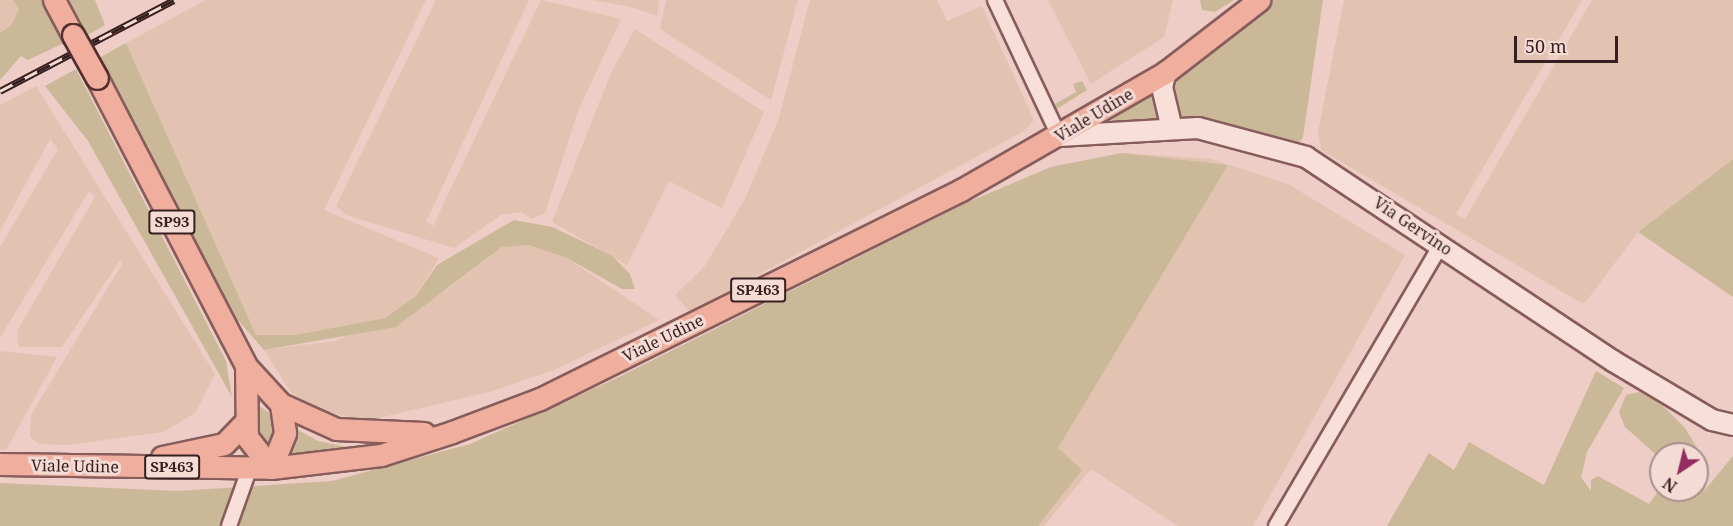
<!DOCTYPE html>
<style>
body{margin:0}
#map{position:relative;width:1733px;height:526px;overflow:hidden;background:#edcdc5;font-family:"Noto Serif",serif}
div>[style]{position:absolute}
.farmland>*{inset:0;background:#e2c3b2}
.green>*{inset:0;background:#cbb899}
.roads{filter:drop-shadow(2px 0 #875d5b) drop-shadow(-2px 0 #875d5b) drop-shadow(0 2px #875d5b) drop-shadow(0 -2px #875d5b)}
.street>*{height:14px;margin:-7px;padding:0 7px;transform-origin:7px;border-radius:7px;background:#f8dfd8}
.secondary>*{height:20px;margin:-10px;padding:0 10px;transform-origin:10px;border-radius:10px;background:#f8dfd8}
.primary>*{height:21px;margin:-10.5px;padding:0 10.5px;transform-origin:10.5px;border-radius:10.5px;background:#efae9e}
.rail>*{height:7px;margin-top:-3.5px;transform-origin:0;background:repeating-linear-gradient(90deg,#f4dbd4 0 14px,#381f1f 0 28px);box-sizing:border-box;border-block:2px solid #381f1f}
.bridges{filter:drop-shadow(2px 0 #552f30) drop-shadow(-2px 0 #552f30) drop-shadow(0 2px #552f30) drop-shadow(0 -2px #552f30)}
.primary-bridge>*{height:21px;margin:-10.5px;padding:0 10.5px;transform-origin:10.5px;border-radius:10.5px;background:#efae9e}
span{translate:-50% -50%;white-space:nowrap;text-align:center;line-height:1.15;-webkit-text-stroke:6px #f4dbd4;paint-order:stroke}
.shield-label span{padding:2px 4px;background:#f4dbd4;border:2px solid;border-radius:4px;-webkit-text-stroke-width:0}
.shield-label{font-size:15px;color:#381f1f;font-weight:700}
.street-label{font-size:16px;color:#381f1f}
.north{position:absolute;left:1649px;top:442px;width:60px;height:60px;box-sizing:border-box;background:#f4dbd4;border:2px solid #a9908c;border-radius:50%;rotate:215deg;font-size:16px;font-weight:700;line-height:24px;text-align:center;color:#381f1f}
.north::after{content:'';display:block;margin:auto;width:21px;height:27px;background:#942d61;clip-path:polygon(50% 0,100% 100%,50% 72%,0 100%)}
.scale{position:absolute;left:1514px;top:36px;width:104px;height:27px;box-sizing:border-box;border:3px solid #381f1f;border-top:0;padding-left:8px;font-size:18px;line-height:21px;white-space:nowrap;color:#381f1f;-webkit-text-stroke:4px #f4dbd4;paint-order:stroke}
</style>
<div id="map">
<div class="farmland">
<div style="clip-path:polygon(0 0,13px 0,19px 9px,11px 27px,0 33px)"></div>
<div style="clip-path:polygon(206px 0,426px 0,324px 210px,439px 258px,416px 296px,385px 318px,295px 335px,256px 335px,126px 43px)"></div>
<div style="clip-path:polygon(436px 0,529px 0,426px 222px,433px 226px,541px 0,621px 19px,578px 111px,545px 213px,532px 219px,521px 212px,501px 215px,454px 248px,346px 215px,336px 206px)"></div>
<div style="clip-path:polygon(592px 0,659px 0,657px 16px,631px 7px)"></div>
<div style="clip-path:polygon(666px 0,798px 0,771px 100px,660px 29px)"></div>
<div style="clip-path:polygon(810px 0,937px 0,947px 21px,982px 6px,1034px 120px,1024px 131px,690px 312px,675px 295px,704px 267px,745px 199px,778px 121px)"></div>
<div style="clip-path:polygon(1048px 0,1173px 0,1164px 37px,1091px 84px)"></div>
<div style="clip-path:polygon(1344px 0,1582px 0,1456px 214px,1465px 219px,1592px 0,1733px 0,1733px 159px,1638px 232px,1585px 303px,1578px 301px,1321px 150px,1318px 132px)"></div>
<div style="clip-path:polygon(635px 29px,764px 112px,722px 208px,669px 181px,627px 265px,552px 222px,611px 73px)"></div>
<div style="clip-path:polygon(36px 86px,215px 374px,195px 413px,164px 432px,67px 445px,39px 444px,30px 437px,31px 415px,122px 264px,121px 259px,62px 347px,19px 347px,17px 331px,95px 197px,89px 191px,0 338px,0 247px,58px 149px,50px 139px,0 231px,0 105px)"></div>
<div style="clip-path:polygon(1122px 153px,1211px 159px,1288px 184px,1405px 255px,1253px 526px,1178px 526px,1091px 469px,1044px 526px,774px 526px,964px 204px,1051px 167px)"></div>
<div style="clip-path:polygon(529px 244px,567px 258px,659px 320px,554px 370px,493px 391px,366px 421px,323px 411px,291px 393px,264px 350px,335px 341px,447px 290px,502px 247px)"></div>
<div style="clip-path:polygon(0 351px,57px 357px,6px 450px,0 450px)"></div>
</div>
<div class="green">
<div style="clip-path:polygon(13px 0,42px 0,64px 43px,28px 60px,21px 56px,0 80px,0 33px,11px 26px,19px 9px)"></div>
<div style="clip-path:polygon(69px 0,95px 0,105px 25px,86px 36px)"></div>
<div style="clip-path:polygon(1200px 0,1234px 0,1215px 12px,1202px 10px)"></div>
<div style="clip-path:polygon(1273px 0,1323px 0,1303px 137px,1297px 147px,1184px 120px,1171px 94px,1175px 82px)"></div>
<div style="clip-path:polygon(126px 43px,256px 335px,295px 335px,385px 318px,416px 296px,437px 265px,514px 220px,552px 227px,611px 255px,630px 274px,635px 289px,622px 289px,567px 258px,529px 245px,502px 247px,396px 327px,264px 350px,230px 311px,99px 58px)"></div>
<div style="clip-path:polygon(76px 69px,226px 361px,232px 397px,88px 141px,45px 86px)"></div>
<div style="clip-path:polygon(1082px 81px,1087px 90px,1057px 109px,1055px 104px,1076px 92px,1073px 84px)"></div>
<div style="clip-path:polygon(1154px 90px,1161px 122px,1114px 126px,1109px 122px)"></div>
<div style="clip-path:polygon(1122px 153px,1228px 165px,1058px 448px,1082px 470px,1038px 526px,0 526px,0 483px,177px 491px,332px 481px,470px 444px,617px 378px,964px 204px,1051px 167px)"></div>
<div style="clip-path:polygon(1733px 159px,1733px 297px,1638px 232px)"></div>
<div style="clip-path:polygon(1596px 371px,1624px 388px,1587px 452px,1581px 477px,1591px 491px,1591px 480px,1598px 476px,1649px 504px,1661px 487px,1697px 490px,1697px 454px,1661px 454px,1661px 459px,1625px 427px,1619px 412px,1626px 395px,1639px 392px,1660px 403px,1685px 428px,1708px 466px,1705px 490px,1733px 456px,1733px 526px,1387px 526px,1429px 453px,1454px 470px,1469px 442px,1544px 485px)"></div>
<div style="clip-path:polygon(259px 406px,270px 413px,277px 428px,267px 457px,253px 434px)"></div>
<div style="clip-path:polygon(291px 426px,318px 441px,361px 450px,284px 460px)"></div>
</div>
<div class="roads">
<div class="street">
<div style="left:995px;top:0;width:150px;rotate:64.8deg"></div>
<div style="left:229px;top:526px;width:63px;rotate:-70.4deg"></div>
<div style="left:1276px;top:526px;width:326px;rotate:-59.6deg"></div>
</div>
<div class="secondary">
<div style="left:1166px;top:72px;width:16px;rotate:105deg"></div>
<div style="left:1162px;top:87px;width:43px;rotate:76.6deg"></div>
<div style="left:1059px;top:136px;width:139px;rotate:-3.3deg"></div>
<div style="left:1198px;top:128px;width:112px;rotate:15deg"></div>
<div style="left:1306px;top:157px;width:369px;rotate:33.6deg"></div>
<div style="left:1613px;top:361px;width:115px;rotate:30.8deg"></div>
<div style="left:1712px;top:420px;width:22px;rotate:13deg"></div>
</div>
<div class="primary">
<div style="left:54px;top:0;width:40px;rotate:62deg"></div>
<div style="left:97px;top:78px;width:324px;rotate:62.6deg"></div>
<div style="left:246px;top:366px;width:52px;rotate:47.4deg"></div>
<div style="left:281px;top:404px;width:60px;rotate:24.4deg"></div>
<div style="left:336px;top:429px;width:88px;rotate:2.6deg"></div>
<div style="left:246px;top:366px;width:71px;rotate:89.2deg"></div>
<div style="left:247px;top:437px;width:39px;rotate:52deg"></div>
<div style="left:162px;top:457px;width:63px;rotate:-11.8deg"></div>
<div style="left:224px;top:444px;width:32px;rotate:-46deg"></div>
<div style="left:0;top:464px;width:271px;rotate:0.8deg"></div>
<div style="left:271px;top:468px;width:111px;rotate:-6.7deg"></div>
<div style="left:381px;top:455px;width:75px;rotate:-17.9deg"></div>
<div style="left:452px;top:432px;width:94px;rotate:-20.6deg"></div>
<div style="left:540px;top:399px;width:470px;rotate:-26.4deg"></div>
<div style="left:961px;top:190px;width:237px;rotate:-29.9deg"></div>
<div style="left:1166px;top:72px;width:118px;rotate:-37.7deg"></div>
<div style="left:271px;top:468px;width:38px;rotate:-68deg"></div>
<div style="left:285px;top:433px;width:29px;rotate:-98deg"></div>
</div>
</div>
<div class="rail">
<div style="left:0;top:91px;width:196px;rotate:-27.6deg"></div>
</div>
<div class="bridges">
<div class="primary-bridge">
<div style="left:73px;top:35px;width:49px;rotate:60.8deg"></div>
</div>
</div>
<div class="shield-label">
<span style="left:172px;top:222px">SP93</span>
<span style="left:758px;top:290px">SP463</span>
<span style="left:172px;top:467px">SP463</span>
</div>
<div class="street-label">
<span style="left:1094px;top:115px;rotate:-31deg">Viale Udine</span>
<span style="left:1413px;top:226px;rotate:34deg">Via Gervino</span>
<span style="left:663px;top:338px;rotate:-26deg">Viale Udine</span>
<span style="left:75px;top:466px;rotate:1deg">Viale Udine</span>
</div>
<div class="north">N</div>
<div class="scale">50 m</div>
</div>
